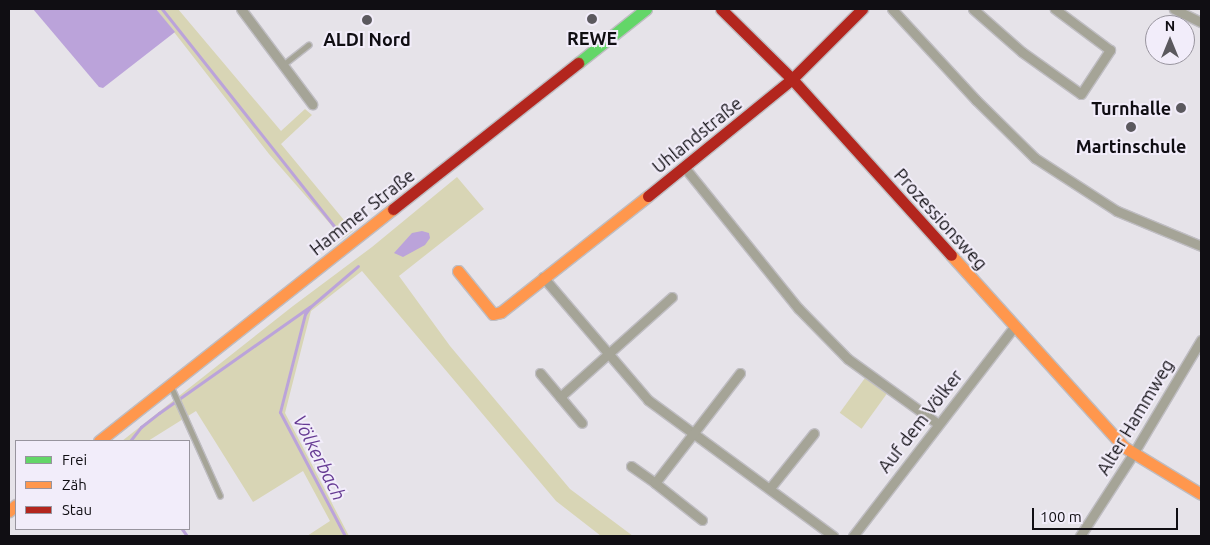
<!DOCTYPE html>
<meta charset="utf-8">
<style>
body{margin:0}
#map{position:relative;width:1210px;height:545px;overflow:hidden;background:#e6e3e9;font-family:Ubuntu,sans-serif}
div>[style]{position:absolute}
.green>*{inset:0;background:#d8d5b5;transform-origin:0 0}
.water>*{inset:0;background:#bba3da}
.stream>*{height:3px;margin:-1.5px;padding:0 1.5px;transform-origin:1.5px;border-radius:1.5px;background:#bba3da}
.roads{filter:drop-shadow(1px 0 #bfbdc2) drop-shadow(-1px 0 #bfbdc2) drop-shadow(0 1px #bfbdc2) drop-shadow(0 -1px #bfbdc2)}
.lane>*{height:4.5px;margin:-2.25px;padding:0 2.25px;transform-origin:2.25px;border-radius:2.25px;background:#a5a497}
.street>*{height:9px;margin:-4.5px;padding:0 4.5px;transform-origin:4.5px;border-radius:4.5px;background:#a5a497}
.fast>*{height:11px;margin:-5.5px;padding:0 5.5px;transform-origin:5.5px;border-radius:5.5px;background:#63d668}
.slow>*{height:11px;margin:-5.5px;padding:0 5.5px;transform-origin:5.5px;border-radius:5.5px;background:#ff974d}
.jam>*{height:11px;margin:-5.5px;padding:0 5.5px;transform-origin:5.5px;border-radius:5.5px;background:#b3261e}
.dots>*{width:14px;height:14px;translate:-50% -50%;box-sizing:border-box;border:2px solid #f2edfa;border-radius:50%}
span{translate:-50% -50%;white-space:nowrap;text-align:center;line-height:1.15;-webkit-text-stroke:4px #f2edfa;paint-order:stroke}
.poi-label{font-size:18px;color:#100e13;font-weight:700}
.right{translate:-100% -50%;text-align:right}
.street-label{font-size:18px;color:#100e13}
.water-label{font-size:19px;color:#653a93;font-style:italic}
.frame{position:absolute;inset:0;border:10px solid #100e13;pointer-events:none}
.legend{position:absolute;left:15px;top:440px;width:175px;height:90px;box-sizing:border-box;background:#f2edfa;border:1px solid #98949e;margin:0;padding:6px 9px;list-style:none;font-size:15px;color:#100e13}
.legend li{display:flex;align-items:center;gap:10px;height:25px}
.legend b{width:25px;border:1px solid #98949e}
.north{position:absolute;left:1145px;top:15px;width:50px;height:50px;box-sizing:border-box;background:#f2edfa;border:1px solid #98949e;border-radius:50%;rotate:0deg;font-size:14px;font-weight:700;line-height:20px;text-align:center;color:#100e13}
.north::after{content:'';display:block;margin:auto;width:18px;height:22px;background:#5b595e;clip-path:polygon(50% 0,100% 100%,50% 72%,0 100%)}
.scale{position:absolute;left:1032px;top:508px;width:146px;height:22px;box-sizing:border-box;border:2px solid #100e13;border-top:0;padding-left:6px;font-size:15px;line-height:18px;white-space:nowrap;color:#100e13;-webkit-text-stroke:4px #f2edfa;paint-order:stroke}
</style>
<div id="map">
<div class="green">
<div style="clip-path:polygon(156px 9px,178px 9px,281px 131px,305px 109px,312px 115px,281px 144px,353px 231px,331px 247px,329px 243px,339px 234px,269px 154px)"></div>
<div style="clip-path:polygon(457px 177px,484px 209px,399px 276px,450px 346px,570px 489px,633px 536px,601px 536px,556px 501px,362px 271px,311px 311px,285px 413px,349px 536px,307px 536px,330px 521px,303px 471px,253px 502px,196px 411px,148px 441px,122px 441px,293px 306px,372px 247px)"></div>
<div style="left:865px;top:378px;width:27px;height:43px;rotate:36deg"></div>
</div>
<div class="water">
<div style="clip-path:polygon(33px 9px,156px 9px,175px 32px,103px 88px,99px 87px)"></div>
<div style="clip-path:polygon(422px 231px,429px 233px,430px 238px,425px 245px,403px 257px,394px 253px,412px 233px)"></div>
</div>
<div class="stream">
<div style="left:162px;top:9px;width:288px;rotate:51.6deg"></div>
<div style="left:341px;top:235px;width:8px;rotate:140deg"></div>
<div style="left:130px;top:441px;width:18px;rotate:-52deg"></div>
<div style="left:141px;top:427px;width:23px;rotate:-38deg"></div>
<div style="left:159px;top:413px;width:184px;rotate:-35.2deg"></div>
<div style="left:182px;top:529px;width:9px;rotate:54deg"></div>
<div style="left:345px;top:536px;width:140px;rotate:-117.7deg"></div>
<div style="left:280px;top:412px;width:101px;rotate:-75.7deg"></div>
<div style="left:305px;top:314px;width:9px;rotate:-54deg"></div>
<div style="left:310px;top:307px;width:63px;rotate:-40.5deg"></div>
</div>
<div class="roads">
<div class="lane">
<div style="left:284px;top:64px;width:31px;rotate:-38deg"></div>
<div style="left:171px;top:386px;width:120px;rotate:65.8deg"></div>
</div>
<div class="street">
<div style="left:241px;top:9px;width:119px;rotate:53.2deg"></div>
<div style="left:892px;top:9px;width:124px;rotate:47.3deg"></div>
<div style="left:976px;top:100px;width:83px;rotate:44.5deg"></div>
<div style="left:1035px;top:158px;width:98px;rotate:32.9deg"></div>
<div style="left:1117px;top:211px;width:91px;rotate:22.6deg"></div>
<div style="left:973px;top:9px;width:65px;rotate:41.3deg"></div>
<div style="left:1022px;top:52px;width:72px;rotate:35.4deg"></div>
<div style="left:1081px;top:94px;width:53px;rotate:-56.6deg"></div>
<div style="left:1110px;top:50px;width:69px;rotate:-143.3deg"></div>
<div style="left:1174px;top:9px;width:30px;rotate:26deg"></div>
<div style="left:685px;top:168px;width:180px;rotate:51.1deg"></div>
<div style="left:798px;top:308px;width:71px;rotate:45.6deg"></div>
<div style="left:848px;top:359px;width:111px;rotate:35.8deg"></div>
<div style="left:543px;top:277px;width:162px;rotate:49.5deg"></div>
<div style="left:648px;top:400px;width:230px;rotate:36.3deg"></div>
<div style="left:540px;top:373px;width:65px;rotate:50deg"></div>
<div style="left:560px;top:397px;width:150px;rotate:-41.8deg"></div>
<div style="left:631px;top:466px;width:29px;rotate:35deg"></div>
<div style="left:770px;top:488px;width:70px;rotate:-51.3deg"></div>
<div style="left:702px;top:520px;width:60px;rotate:-141.8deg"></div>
<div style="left:655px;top:483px;width:139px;rotate:-52.3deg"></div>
<div style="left:853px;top:536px;width:265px;rotate:-52.4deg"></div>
<div style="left:1080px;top:536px;width:98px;rotate:-57.1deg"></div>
<div style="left:1133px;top:454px;width:133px;rotate:-59.2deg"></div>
</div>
<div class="fast">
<div style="left:578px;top:63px;width:87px;rotate:-38.5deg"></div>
</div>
<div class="slow">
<div style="left:951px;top:255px;width:258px;rotate:48deg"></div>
<div style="left:1124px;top:447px;width:90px;rotate:31.4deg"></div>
<div style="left:458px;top:271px;width:55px;rotate:50.9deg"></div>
<div style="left:493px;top:314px;width:8px;rotate:-14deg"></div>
<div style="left:501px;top:312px;width:187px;rotate:-38.3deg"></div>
<div style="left:99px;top:441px;width:375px;rotate:-38.3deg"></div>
<div style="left:9px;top:511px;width:9px;rotate:-41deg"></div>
</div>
<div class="jam">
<div style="left:721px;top:9px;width:100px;rotate:44.6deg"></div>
<div style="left:792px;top:79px;width:237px;rotate:47.9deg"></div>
<div style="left:648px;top:196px;width:186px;rotate:-39.1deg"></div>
<div style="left:792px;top:79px;width:99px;rotate:-45deg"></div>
<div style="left:393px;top:209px;width:236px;rotate:-38.3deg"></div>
</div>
</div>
<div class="dots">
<div style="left:592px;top:19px;background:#5b595e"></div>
<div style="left:367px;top:20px;background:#5b595e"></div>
<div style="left:1181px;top:108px;background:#5b595e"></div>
<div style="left:1131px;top:127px;background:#5b595e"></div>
</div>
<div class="poi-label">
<span style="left:592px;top:38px">REWE</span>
<span style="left:367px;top:39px">ALDI Nord</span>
<span class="right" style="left:1171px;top:108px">Turnhalle</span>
<span style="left:1131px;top:146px">Martinschule</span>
</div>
<div class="street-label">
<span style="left:697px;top:135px;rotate:-39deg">Uhlandstraße</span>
<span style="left:362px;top:212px;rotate:-38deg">Hammer Straße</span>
<span style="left:941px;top:219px;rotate:48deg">Prozessionsweg</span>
<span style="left:1135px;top:417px;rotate:-59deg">Alter Hammweg</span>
<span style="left:920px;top:421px;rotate:-52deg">Auf dem Völker</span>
</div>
<div class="water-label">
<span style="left:319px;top:458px;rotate:63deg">Völkerbach</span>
</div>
<div class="frame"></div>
<ul class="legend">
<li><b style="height:6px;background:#63d668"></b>Frei</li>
<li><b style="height:6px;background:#ff974d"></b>Zäh</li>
<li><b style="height:6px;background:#b3261e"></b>Stau</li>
</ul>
<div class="north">N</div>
<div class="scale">100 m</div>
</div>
